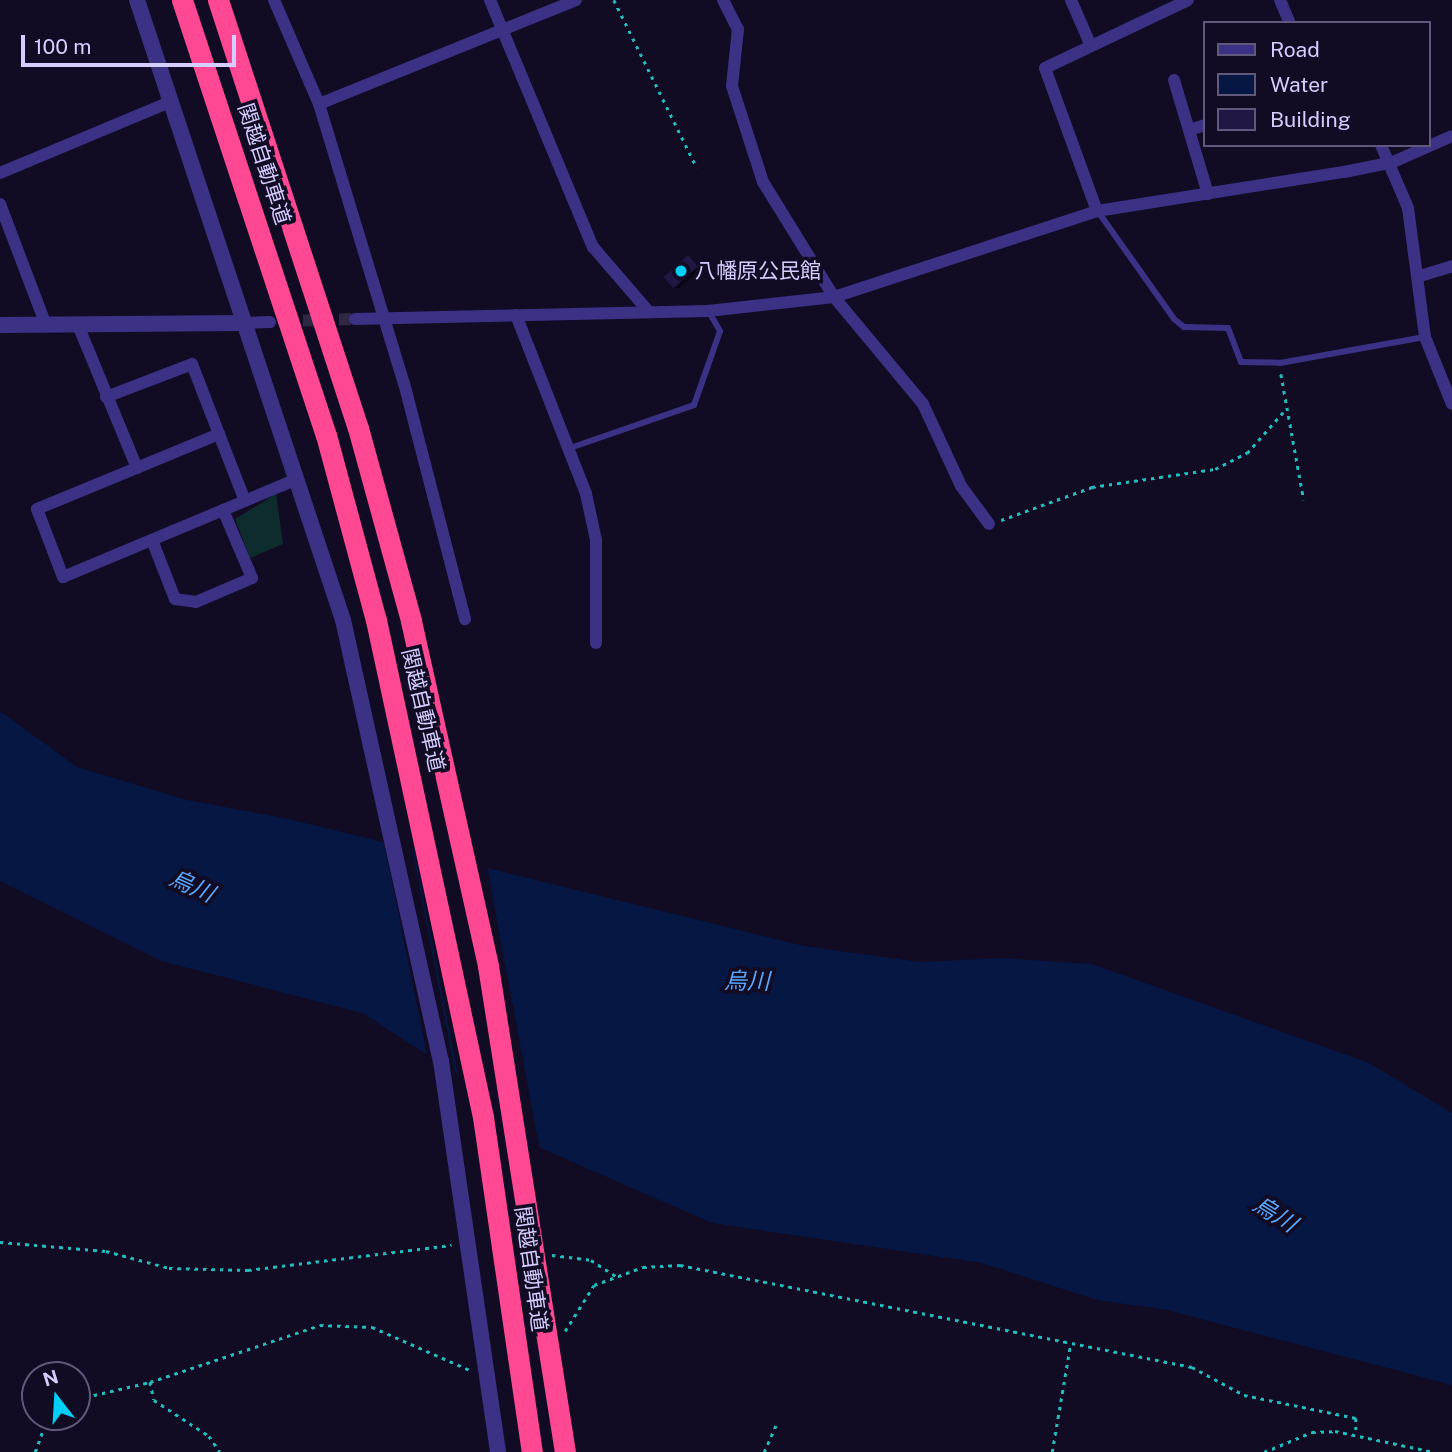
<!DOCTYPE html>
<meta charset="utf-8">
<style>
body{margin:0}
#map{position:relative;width:1452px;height:1452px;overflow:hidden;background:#110b23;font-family:"Public Sans","Noto Sans JP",sans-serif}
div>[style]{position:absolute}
.green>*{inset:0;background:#0e2c2d}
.water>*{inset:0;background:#051742}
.pier>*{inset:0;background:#110b23}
.shadow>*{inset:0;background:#0007}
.building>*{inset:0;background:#221645;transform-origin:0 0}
.minor-tunnel>*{height:12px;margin-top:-6px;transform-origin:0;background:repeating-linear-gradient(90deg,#2f2844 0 12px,transparent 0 18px)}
.path>*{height:2.5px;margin-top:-1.25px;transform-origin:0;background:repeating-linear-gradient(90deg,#22bdbe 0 3.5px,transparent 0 8.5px)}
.service>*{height:6px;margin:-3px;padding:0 3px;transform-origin:3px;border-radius:3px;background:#3b3286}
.minor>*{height:12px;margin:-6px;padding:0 6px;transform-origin:6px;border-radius:6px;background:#3b3286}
.tertiary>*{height:16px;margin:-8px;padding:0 8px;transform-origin:8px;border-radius:8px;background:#3b3286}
.motorway>*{height:21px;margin:-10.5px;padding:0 10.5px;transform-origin:10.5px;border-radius:10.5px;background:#ff4893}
.tertiary-bridge>*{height:16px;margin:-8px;padding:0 8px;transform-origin:8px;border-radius:8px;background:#3b3286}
.motorway-bridge>*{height:21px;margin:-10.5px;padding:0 10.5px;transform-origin:10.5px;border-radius:10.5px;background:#ff4893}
.dots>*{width:19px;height:19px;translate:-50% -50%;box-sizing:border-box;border:4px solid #110b23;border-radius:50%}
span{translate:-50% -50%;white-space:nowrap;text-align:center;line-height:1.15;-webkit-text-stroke:7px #110b23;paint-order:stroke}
.street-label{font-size:21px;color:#d6cdff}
.poi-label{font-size:21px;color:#d6cdff}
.left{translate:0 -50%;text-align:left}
.water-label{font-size:23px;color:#5ba8ff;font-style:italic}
.legend{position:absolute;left:1203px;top:21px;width:228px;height:126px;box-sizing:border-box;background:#110b23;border:2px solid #60597b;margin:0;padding:9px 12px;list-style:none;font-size:21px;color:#d6cdff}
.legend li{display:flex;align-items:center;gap:14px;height:35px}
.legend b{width:35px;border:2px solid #60597b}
.north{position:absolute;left:21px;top:1361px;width:70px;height:70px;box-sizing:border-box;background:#110b23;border:2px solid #60597b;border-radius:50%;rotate:343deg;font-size:19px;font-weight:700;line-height:28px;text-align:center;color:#d6cdff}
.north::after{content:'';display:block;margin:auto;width:24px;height:32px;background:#00cff8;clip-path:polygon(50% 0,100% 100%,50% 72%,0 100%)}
.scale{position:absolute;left:21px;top:35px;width:215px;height:32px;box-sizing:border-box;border:4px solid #d6cdff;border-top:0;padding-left:9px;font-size:21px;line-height:24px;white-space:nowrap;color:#d6cdff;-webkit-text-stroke:5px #110b23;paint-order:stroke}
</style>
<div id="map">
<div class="green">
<div style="clip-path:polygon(276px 494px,283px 544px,250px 558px,235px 519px)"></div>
</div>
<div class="water">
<div style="clip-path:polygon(0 711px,77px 767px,187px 800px,289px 819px,804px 946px,920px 962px,1000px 958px,1092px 964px,1369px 1063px,1452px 1113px,1452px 1385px,1167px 1310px,1097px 1300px,982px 1263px,712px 1223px,529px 1143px,459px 1075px,362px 1013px,161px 961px,0 881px)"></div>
</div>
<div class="pier">
<div style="clip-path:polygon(383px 838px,411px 844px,456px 1077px,428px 1059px)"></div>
<div style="clip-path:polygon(413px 845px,486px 862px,540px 1151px,459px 1080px)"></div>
</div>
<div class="shadow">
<div style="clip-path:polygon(689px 257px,701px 269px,678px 289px,674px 287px)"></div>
</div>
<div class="building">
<div style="left:688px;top:255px;width:15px;height:33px;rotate:48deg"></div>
</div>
<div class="minor-tunnel">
<div style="left:285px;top:321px;width:70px;rotate:-1.6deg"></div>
</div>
<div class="path">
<div style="left:614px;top:0;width:187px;rotate:63.7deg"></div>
<div style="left:1281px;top:374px;width:128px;rotate:79.7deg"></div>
<div style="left:1001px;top:520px;width:97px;rotate:-19.9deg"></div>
<div style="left:1092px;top:487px;width:124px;rotate:-8.3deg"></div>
<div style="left:1215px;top:469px;width:36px;rotate:-27deg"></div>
<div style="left:1247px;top:453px;width:57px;rotate:-48.5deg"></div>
<div style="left:0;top:1242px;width:106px;rotate:4.9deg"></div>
<div style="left:106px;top:1251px;width:65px;rotate:15.1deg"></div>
<div style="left:169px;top:1268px;width:79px;rotate:1.5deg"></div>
<div style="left:248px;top:1270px;width:205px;rotate:-7deg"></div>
<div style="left:552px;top:1255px;width:39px;rotate:7deg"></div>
<div style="left:591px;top:1260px;width:31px;rotate:33deg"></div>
<div style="left:565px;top:1331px;width:54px;rotate:-57.8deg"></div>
<div style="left:594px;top:1285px;width:52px;rotate:-20.2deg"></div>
<div style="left:643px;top:1267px;width:37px;rotate:-3deg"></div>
<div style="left:680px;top:1265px;width:522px;rotate:11.27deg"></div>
<div style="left:1192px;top:1367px;width:59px;rotate:28.3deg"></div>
<div style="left:1244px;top:1395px;width:114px;rotate:11.6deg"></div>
<div style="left:1356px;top:1418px;width:13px;rotate:90deg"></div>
<div style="left:150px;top:1382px;width:18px;rotate:77deg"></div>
<div style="left:154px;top:1400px;width:66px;rotate:33.2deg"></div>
<div style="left:209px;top:1436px;width:19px;rotate:55deg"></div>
<div style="left:77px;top:1399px;width:75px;rotate:-13.1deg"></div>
<div style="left:150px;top:1382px;width:179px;rotate:-18.5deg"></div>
<div style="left:320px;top:1325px;width:52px;rotate:2.2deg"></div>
<div style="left:372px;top:1327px;width:109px;rotate:23.7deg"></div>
<div style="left:35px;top:1452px;width:37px;rotate:-70deg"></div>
<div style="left:764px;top:1452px;width:32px;rotate:-66deg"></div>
<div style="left:1052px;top:1452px;width:107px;rotate:-80.3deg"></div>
<div style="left:1264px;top:1452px;width:52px;rotate:-22.6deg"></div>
<div style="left:1312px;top:1432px;width:23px;rotate:-2deg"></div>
<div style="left:1335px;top:1431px;width:101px;rotate:12deg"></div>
</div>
<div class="service">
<div style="left:1099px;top:213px;width:130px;rotate:54.7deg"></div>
<div style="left:1174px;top:319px;width:13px;rotate:39deg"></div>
<div style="left:1184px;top:327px;width:44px;rotate:1.3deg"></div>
<div style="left:1228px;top:328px;width:36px;rotate:69deg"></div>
<div style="left:1241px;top:362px;width:39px;rotate:1deg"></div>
<div style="left:1280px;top:363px;width:147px;rotate:-10.2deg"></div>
<div style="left:570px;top:448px;width:131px;rotate:-19.1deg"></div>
<div style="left:694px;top:405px;width:78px;rotate:-70.6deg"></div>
<div style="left:720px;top:331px;width:22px;rotate:-120deg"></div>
</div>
<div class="minor">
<div style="left:274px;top:0;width:113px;rotate:66.6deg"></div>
<div style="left:319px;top:104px;width:292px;rotate:73.1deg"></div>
<div style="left:404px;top:383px;width:244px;rotate:75.5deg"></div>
<div style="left:490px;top:0;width:268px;rotate:67.4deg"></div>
<div style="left:593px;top:247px;width:86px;rotate:49.3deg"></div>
<div style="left:723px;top:0;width:33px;rotate:63deg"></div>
<div style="left:738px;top:29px;width:57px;rotate:96deg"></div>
<div style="left:732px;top:86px;width:101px;rotate:72.1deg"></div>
<div style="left:763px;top:182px;width:135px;rotate:58.3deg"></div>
<div style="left:834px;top:297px;width:139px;rotate:50.2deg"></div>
<div style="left:923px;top:404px;width:90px;rotate:65.1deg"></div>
<div style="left:961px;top:486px;width:47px;rotate:53.6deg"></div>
<div style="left:1071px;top:0;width:50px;rotate:66.5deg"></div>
<div style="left:1280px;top:0;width:25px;rotate:67deg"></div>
<div style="left:1174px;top:80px;width:119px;rotate:73.4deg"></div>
<div style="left:319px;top:104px;width:277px;rotate:-22deg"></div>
<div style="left:1189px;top:130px;width:17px;rotate:-17deg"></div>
<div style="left:1381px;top:145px;width:69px;rotate:66.8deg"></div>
<div style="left:1408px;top:208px;width:130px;rotate:82.5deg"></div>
<div style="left:1425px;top:337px;width:72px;rotate:68.1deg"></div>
<div style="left:0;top:173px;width:186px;rotate:-22.7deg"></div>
<div style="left:0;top:204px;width:129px;rotate:69.2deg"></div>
<div style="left:1097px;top:211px;width:152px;rotate:-110deg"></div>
<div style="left:1045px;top:68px;width:158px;rotate:-25.4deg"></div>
<div style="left:1420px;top:276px;width:34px;rotate:-17deg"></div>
<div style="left:516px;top:315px;width:192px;rotate:68.6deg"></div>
<div style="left:586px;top:494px;width:47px;rotate:77.7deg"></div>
<div style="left:596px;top:540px;width:103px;rotate:90deg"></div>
<div style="left:355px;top:319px;width:353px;rotate:-1.3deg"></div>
<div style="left:708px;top:311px;width:127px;rotate:-6.3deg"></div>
<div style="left:834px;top:297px;width:277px;rotate:-18.1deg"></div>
<div style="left:1097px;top:211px;width:250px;rotate:-9deg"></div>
<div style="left:1344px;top:172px;width:50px;rotate:-11.5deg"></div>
<div style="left:1393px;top:162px;width:64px;rotate:-23.8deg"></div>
<div style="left:243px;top:323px;width:27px;rotate:-2deg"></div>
<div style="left:78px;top:325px;width:155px;rotate:67.6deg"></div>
<div style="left:106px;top:397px;width:92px;rotate:-21deg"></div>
<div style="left:192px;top:364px;width:75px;rotate:68.9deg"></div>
<div style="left:245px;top:501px;width:72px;rotate:-111.2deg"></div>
<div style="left:219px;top:434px;width:197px;rotate:157.6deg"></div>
<div style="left:37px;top:509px;width:73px;rotate:69.1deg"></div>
<div style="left:63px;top:577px;width:249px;rotate:-22.7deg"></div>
<div style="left:152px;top:540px;width:63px;rotate:68.7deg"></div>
<div style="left:175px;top:599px;width:21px;rotate:8deg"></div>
<div style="left:196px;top:602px;width:61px;rotate:-23.2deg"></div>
<div style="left:252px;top:578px;width:74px;rotate:-113.1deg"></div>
</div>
<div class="tertiary">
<div style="left:137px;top:0;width:653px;rotate:71.62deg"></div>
<div style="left:0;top:325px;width:243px;rotate:-0.5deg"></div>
</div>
<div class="motorway">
<div style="left:182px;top:0;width:458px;rotate:71.7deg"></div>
<div style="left:326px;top:435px;width:192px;rotate:74.9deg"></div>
<div style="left:218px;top:0;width:450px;rotate:71.9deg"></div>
<div style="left:358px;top:428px;width:200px;rotate:74.6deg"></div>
</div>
<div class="tertiary-bridge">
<div style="left:343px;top:620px;width:452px;rotate:77.5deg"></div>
<div style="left:441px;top:1061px;width:395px;rotate:81.7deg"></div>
</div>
<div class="motorway-bridge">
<div style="left:376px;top:620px;width:508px;rotate:77.85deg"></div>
<div style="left:483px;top:1117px;width:339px;rotate:81.7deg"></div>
<div style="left:411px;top:621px;width:353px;rotate:77.4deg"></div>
<div style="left:488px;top:966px;width:492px;rotate:81deg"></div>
</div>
<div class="dots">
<div style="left:681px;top:271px;background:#00cff8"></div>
</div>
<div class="street-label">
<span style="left:264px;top:164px;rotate:72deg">関越自動車道</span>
<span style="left:423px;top:710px;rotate:77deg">関越自動車道</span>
<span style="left:531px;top:1269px;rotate:82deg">関越自動車道</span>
</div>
<div class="poi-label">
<span class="left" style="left:695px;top:271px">八幡原公民館</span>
</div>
<div class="water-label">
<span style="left:192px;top:886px;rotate:24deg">烏川</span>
<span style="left:747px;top:981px;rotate:1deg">烏川</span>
<span style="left:1275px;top:1214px;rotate:32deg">烏川</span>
</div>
<ul class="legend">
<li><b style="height:9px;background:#3b3286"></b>Road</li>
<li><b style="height:19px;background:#051742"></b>Water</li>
<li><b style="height:19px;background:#221645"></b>Building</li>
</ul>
<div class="north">N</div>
<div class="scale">100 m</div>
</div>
